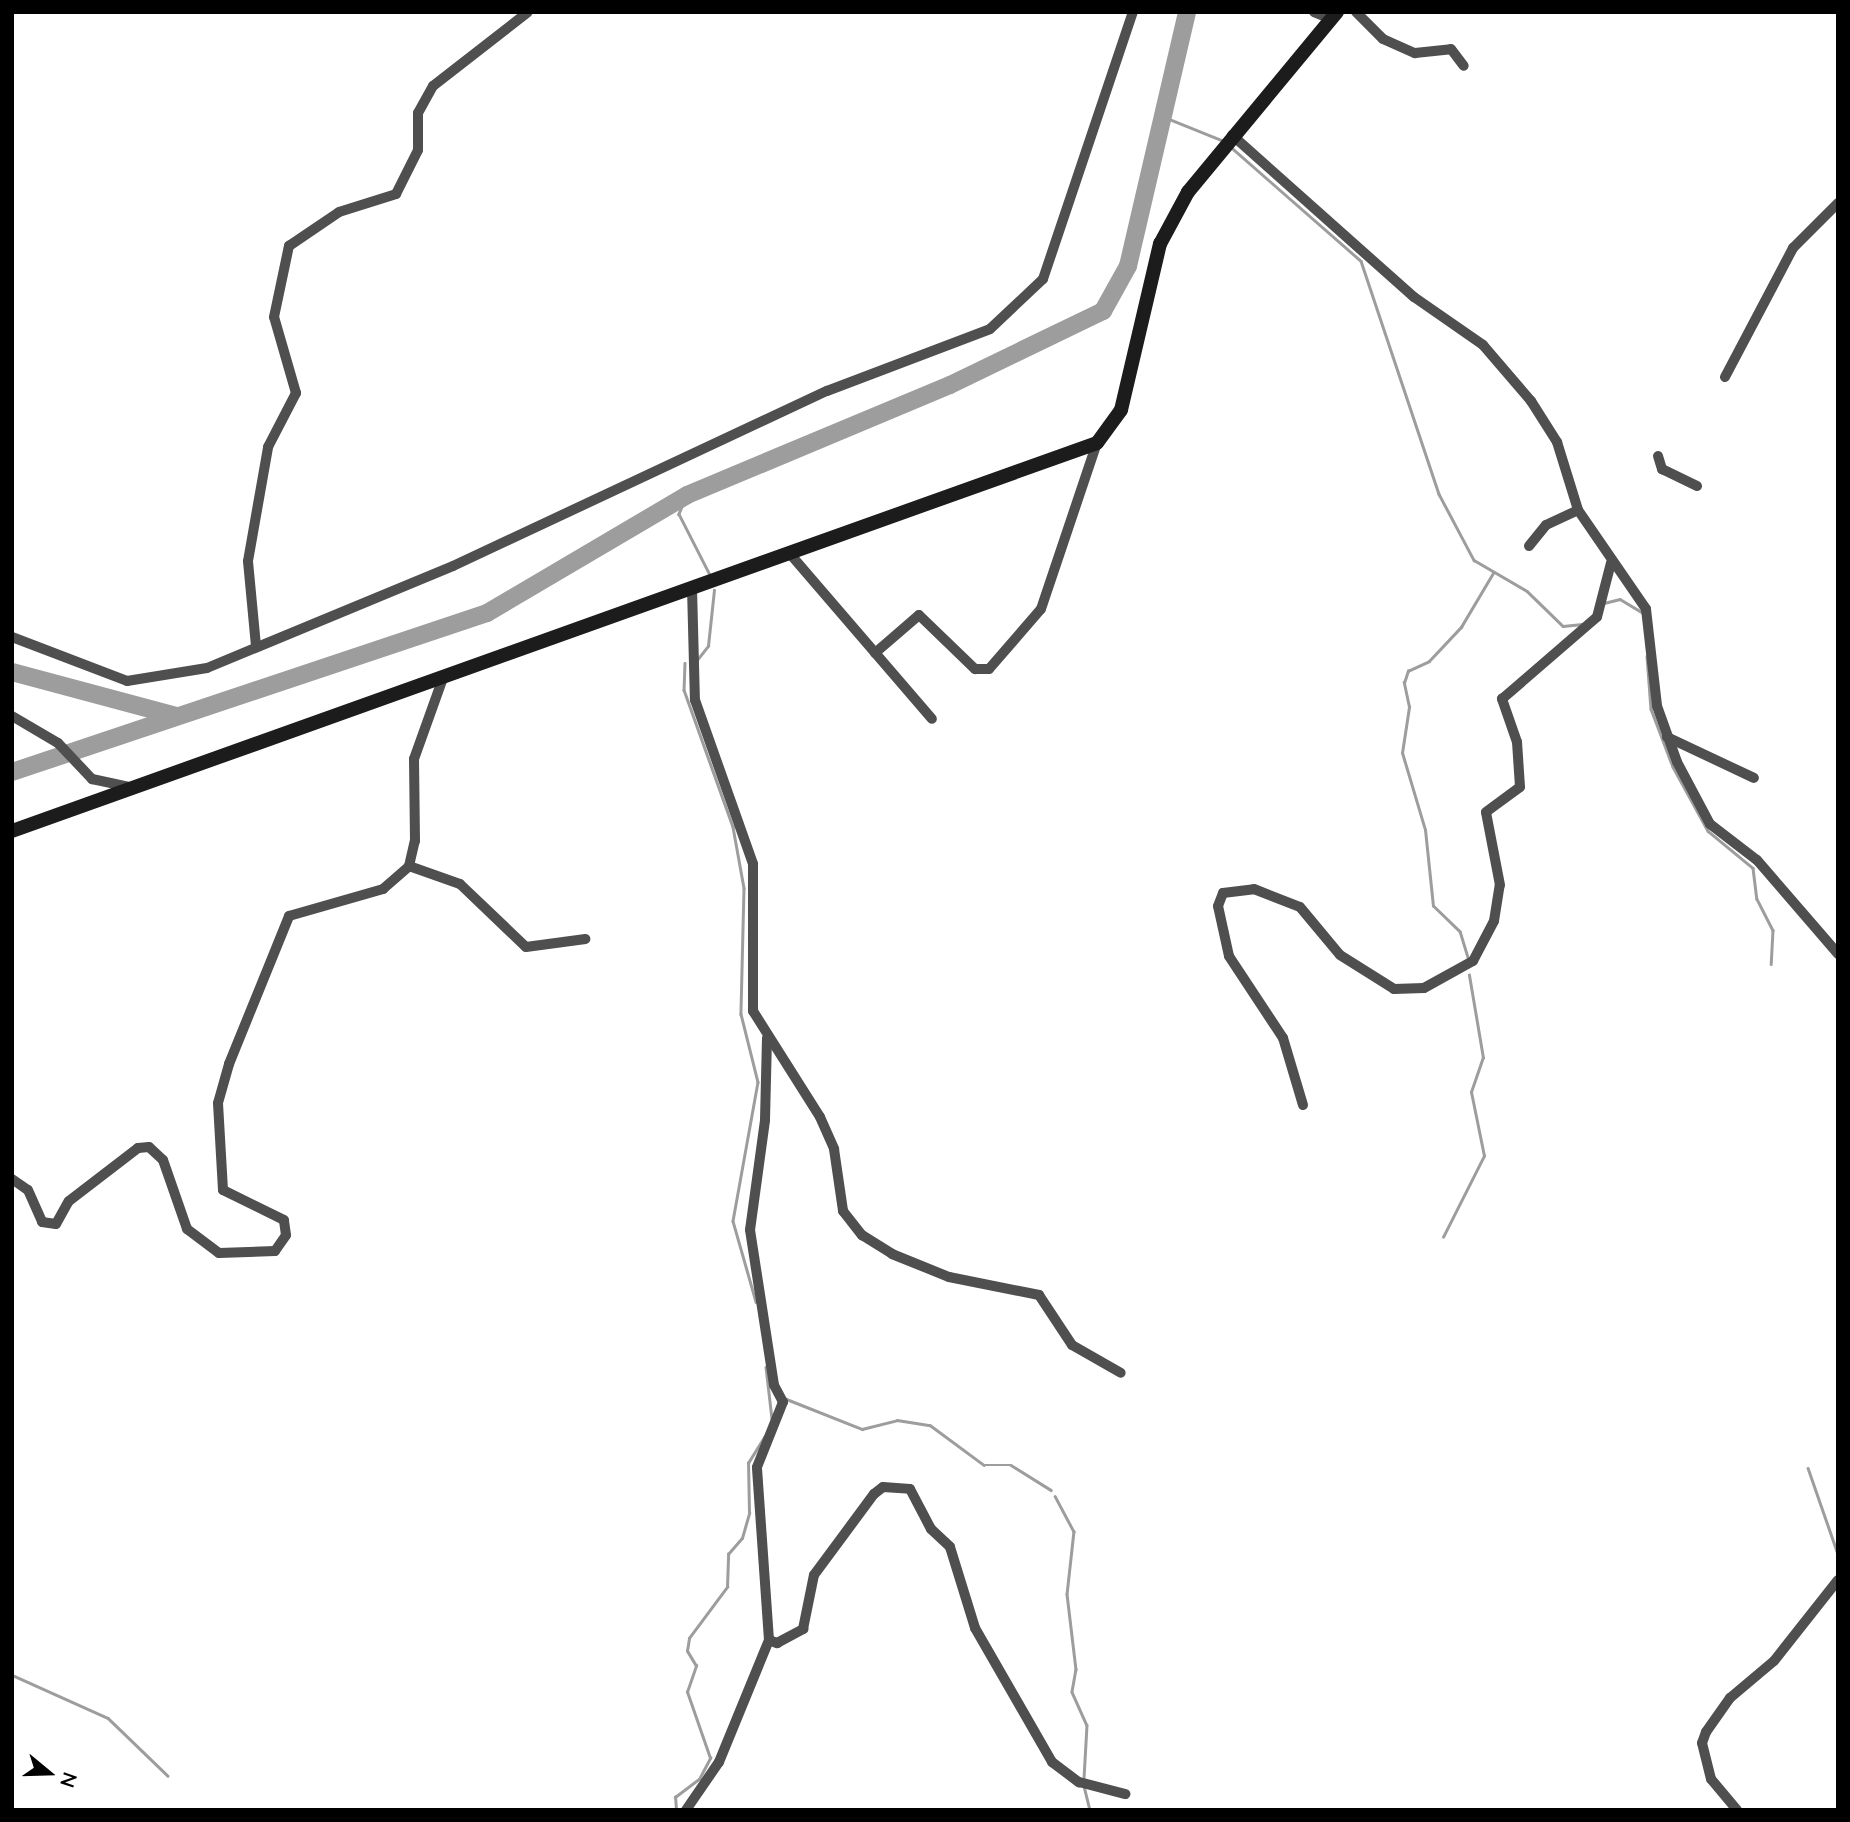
<!DOCTYPE html>
<style>
body{margin:0}
#map{position:relative;width:1850px;height:1822px;overflow:hidden;background:#fff;font-family:Lato,sans-serif}
div>[style]{position:absolute}
.stream>*{height:2.5px;margin:-1.25px;padding:0 1.25px;transform-origin:1.25px;border-radius:1.25px;background:#9d9d9d}
.river>*{height:18px;margin:-9px;padding:0 9px;transform-origin:9px;border-radius:9px;background:#9d9d9d}
.minor>*{height:10px;margin:-5px;padding:0 5px;transform-origin:5px;border-radius:5px;background:#4f4f4f}
.secondary>*{height:14px;margin:-7px;padding:0 7px;transform-origin:7px;border-radius:7px;background:#1c1c1c}
span{translate:-50% -50%;white-space:nowrap;text-align:center;line-height:1.15;-webkit-text-stroke:5px #fff;paint-order:stroke}
.frame{position:absolute;inset:0;border:14px solid #000;pointer-events:none}
.north{position:absolute;left:14px;top:1738px;width:70px;height:70px;-webkit-text-stroke:5px #fff;paint-order:stroke;rotate:109deg;font-size:19px;font-weight:700;line-height:28px;text-align:center;color:#000}
.north::after{content:'';display:block;margin:auto;width:24px;height:32px;background:#000;clip-path:polygon(50% 0,100% 100%,50% 72%,0 100%)}
</style>
<div id="map">
<div class="stream">
<div style="left:1164px;top:117px;width:65px;rotate:21.8deg"></div>
<div style="left:1232px;top:148px;width:171px;rotate:41.2deg"></div>
<div style="left:1361px;top:261px;width:246px;rotate:71.5deg"></div>
<div style="left:1439px;top:494px;width:75px;rotate:62.1deg"></div>
<div style="left:1474px;top:560px;width:61px;rotate:30.3deg"></div>
<div style="left:1527px;top:591px;width:50px;rotate:44.2deg"></div>
<div style="left:1563px;top:626px;width:19px;rotate:-6deg"></div>
<div style="left:687px;top:495px;width:21px;rotate:113deg"></div>
<div style="left:679px;top:514px;width:66px;rotate:63deg"></div>
<div style="left:1604px;top:603px;width:16px;rotate:-14deg"></div>
<div style="left:1620px;top:599px;width:26px;rotate:31deg"></div>
<div style="left:1647px;top:656px;width:53px;rotate:85.7deg"></div>
<div style="left:1651px;top:709px;width:62px;rotate:69.2deg"></div>
<div style="left:1673px;top:767px;width:73px;rotate:61.3deg"></div>
<div style="left:1708px;top:831px;width:58px;rotate:39.4deg"></div>
<div style="left:1753px;top:868px;width:31px;rotate:83deg"></div>
<div style="left:1757px;top:899px;width:35px;rotate:63deg"></div>
<div style="left:1773px;top:930px;width:34px;rotate:93deg"></div>
<div style="left:697px;top:660px;width:18px;rotate:-52deg"></div>
<div style="left:708px;top:646px;width:56px;rotate:-83.9deg"></div>
<div style="left:685px;top:663px;width:27px;rotate:92deg"></div>
<div style="left:684px;top:690px;width:145px;rotate:70.3deg"></div>
<div style="left:733px;top:827px;width:62px;rotate:79.8deg"></div>
<div style="left:744px;top:888px;width:126px;rotate:91.4deg"></div>
<div style="left:741px;top:1014px;width:70px;rotate:76deg"></div>
<div style="left:758px;top:1082px;width:141px;rotate:100.2deg"></div>
<div style="left:733px;top:1221px;width:84px;rotate:74.1deg"></div>
<div style="left:1468px;top:959px;width:28px;rotate:-107deg"></div>
<div style="left:1460px;top:932px;width:37px;rotate:-136deg"></div>
<div style="left:1433px;top:906px;width:76px;rotate:-96deg"></div>
<div style="left:1425px;top:830px;width:80px;rotate:-106.6deg"></div>
<div style="left:1402px;top:753px;width:47px;rotate:-81.3deg"></div>
<div style="left:1409px;top:707px;width:25px;rotate:-102deg"></div>
<div style="left:1404px;top:683px;width:13px;rotate:-72deg"></div>
<div style="left:1408px;top:671px;width:23px;rotate:-25deg"></div>
<div style="left:1429px;top:661px;width:47px;rotate:-46.7deg"></div>
<div style="left:1461px;top:627px;width:63px;rotate:-59.3deg"></div>
<div style="left:1443px;top:1237px;width:91px;rotate:-63.2deg"></div>
<div style="left:1484px;top:1156px;width:65px;rotate:-101.5deg"></div>
<div style="left:1471px;top:1092px;width:36px;rotate:-71deg"></div>
<div style="left:1483px;top:1058px;width:84px;rotate:-99.6deg"></div>
<div style="left:766px;top:1367px;width:52px;rotate:83.4deg"></div>
<div style="left:784px;top:1398px;width:84px;rotate:21.7deg"></div>
<div style="left:862px;top:1429px;width:36px;rotate:-14deg"></div>
<div style="left:897px;top:1420px;width:33px;rotate:9deg"></div>
<div style="left:930px;top:1425px;width:67px;rotate:36.5deg"></div>
<div style="left:984px;top:1465px;width:27px"></div>
<div style="left:1011px;top:1465px;width:47px;rotate:32deg"></div>
<div style="left:1808px;top:1468px;width:91px;rotate:70.8deg"></div>
<div style="left:1055px;top:1496px;width:40px;rotate:62deg"></div>
<div style="left:1074px;top:1531px;width:63px;rotate:96.3deg"></div>
<div style="left:1067px;top:1594px;width:76px;rotate:83.2deg"></div>
<div style="left:1076px;top:1669px;width:23px;rotate:100deg"></div>
<div style="left:1072px;top:1692px;width:36px;rotate:66deg"></div>
<div style="left:1087px;top:1725px;width:54px;rotate:93.2deg"></div>
<div style="left:12px;top:1675px;width:105px;rotate:24.1deg"></div>
<div style="left:108px;top:1718px;width:83px;rotate:44deg"></div>
<div style="left:1084px;top:1786px;width:25px;rotate:76deg"></div>
<div style="left:676px;top:1810px;width:13px;rotate:-94deg"></div>
<div style="left:675px;top:1797px;width:30px;rotate:-37deg"></div>
<div style="left:699px;top:1779px;width:24px;rotate:-62deg"></div>
<div style="left:710px;top:1758px;width:70px;rotate:-109.2deg"></div>
<div style="left:687px;top:1692px;width:28px;rotate:-71deg"></div>
<div style="left:696px;top:1666px;width:17px;rotate:-121deg"></div>
<div style="left:687px;top:1651px;width:13px;rotate:-81deg"></div>
<div style="left:689px;top:1638px;width:64px;rotate:-53.3deg"></div>
<div style="left:727px;top:1587px;width:33px;rotate:-88deg"></div>
<div style="left:728px;top:1554px;width:21px;rotate:-49deg"></div>
<div style="left:742px;top:1538px;width:26px;rotate:-74deg"></div>
<div style="left:749px;top:1513px;width:50px;rotate:-91.1deg"></div>
<div style="left:748px;top:1463px;width:31px;rotate:-58deg"></div>
</div>
<div class="river">
<div style="left:12px;top:672px;width:170px;rotate:15deg"></div>
<div style="left:12px;top:772px;width:501px;rotate:-18.51deg"></div>
<div style="left:487px;top:613px;width:232px;rotate:-30.5deg"></div>
<div style="left:687px;top:495px;width:285px;rotate:-22.7deg"></div>
<div style="left:950px;top:385px;width:170px;rotate:-25.8deg"></div>
<div style="left:1103px;top:311px;width:51px;rotate:-60.9deg"></div>
<div style="left:1128px;top:266px;width:261px;rotate:-76.9deg"></div>
</div>
<div class="minor">
<div style="left:1314px;top:12px;width:18px;rotate:22deg"></div>
<div style="left:1356px;top:12px;width:38px;rotate:45deg"></div>
<div style="left:1383px;top:39px;width:35px;rotate:24deg"></div>
<div style="left:1415px;top:53px;width:36px;rotate:-6deg"></div>
<div style="left:1451px;top:49px;width:21px;rotate:53deg"></div>
<div style="left:1232px;top:135px;width:244px;rotate:41.7deg"></div>
<div style="left:1414px;top:297px;width:84px;rotate:34.8deg"></div>
<div style="left:1483px;top:345px;width:74px;rotate:49.4deg"></div>
<div style="left:1531px;top:401px;width:49px;rotate:57.6deg"></div>
<div style="left:1557px;top:442px;width:71px;rotate:72.8deg"></div>
<div style="left:1578px;top:510px;width:120px;rotate:55.5deg"></div>
<div style="left:1646px;top:609px;width:98px;rotate:83.5deg"></div>
<div style="left:1657px;top:706px;width:59px;rotate:70.3deg"></div>
<div style="left:1677px;top:762px;width:70px;rotate:62deg"></div>
<div style="left:1710px;top:824px;width:59px;rotate:37.5deg"></div>
<div style="left:1757px;top:860px;width:124px;rotate:49.2deg"></div>
<div style="left:1725px;top:377px;width:146px;rotate:-62.2deg"></div>
<div style="left:1793px;top:248px;width:64px;rotate:-45deg"></div>
<div style="left:1658px;top:456px;width:14px;rotate:73deg"></div>
<div style="left:1662px;top:469px;width:39px;rotate:26deg"></div>
<div style="left:1529px;top:546px;width:27px;rotate:-51deg"></div>
<div style="left:1546px;top:525px;width:35px;rotate:-25deg"></div>
<div style="left:791px;top:555px;width:216px;rotate:49.3deg"></div>
<div style="left:692px;top:588px;width:112px;rotate:88.5deg"></div>
<div style="left:695px;top:700px;width:174px;rotate:70.5deg"></div>
<div style="left:753px;top:864px;width:147px;rotate:90deg"></div>
<div style="left:753px;top:1011px;width:125px;rotate:57.7deg"></div>
<div style="left:820px;top:1117px;width:35px;rotate:66deg"></div>
<div style="left:834px;top:1149px;width:63px;rotate:81.7deg"></div>
<div style="left:843px;top:1211px;width:31px;rotate:52deg"></div>
<div style="left:862px;top:1235px;width:36px;rotate:32deg"></div>
<div style="left:892px;top:1254px;width:61px;rotate:22deg"></div>
<div style="left:949px;top:1277px;width:92px;rotate:11.3deg"></div>
<div style="left:1039px;top:1295px;width:60px;rotate:56.6deg"></div>
<div style="left:1072px;top:1345px;width:56px;rotate:29.7deg"></div>
<div style="left:12px;top:637px;width:123px;rotate:20.9deg"></div>
<div style="left:127px;top:681px;width:81px;rotate:-9.2deg"></div>
<div style="left:207px;top:668px;width:266px;rotate:-22.5deg"></div>
<div style="left:453px;top:566px;width:413px;rotate:-25.1deg"></div>
<div style="left:827px;top:391px;width:174px;rotate:-20.8deg"></div>
<div style="left:990px;top:329px;width:73px;rotate:-43.3deg"></div>
<div style="left:1043px;top:279px;width:282px;rotate:-71.4deg"></div>
<div style="left:256px;top:646px;width:85px;rotate:-95.4deg"></div>
<div style="left:248px;top:561px;width:116px;rotate:-80deg"></div>
<div style="left:268px;top:447px;width:61px;rotate:-62.6deg"></div>
<div style="left:296px;top:393px;width:79px;rotate:-106.1deg"></div>
<div style="left:274px;top:317px;width:73px;rotate:-78.1deg"></div>
<div style="left:289px;top:246px;width:60px;rotate:-34.2deg"></div>
<div style="left:339px;top:212px;width:60px;rotate:-17.5deg"></div>
<div style="left:396px;top:194px;width:49px;rotate:-63.4deg"></div>
<div style="left:418px;top:150px;width:37px;rotate:-90deg"></div>
<div style="left:418px;top:113px;width:31px;rotate:-61deg"></div>
<div style="left:433px;top:86px;width:120px;rotate:-37.9deg"></div>
<div style="left:875px;top:653px;width:58px;rotate:-40.8deg"></div>
<div style="left:919px;top:615px;width:78px;rotate:44deg"></div>
<div style="left:975px;top:669px;width:14px"></div>
<div style="left:989px;top:669px;width:79px;rotate:-49.1deg"></div>
<div style="left:1041px;top:609px;width:175px;rotate:-71.4deg"></div>
<div style="left:12px;top:716px;width:53px;rotate:30.4deg"></div>
<div style="left:58px;top:743px;width:50px;rotate:46.6deg"></div>
<div style="left:92px;top:779px;width:39px;rotate:12deg"></div>
<div style="left:1667px;top:737px;width:96px;rotate:25.2deg"></div>
<div style="left:409px;top:866px;width:54px;rotate:19.4deg"></div>
<div style="left:460px;top:884px;width:91px;rotate:43.7deg"></div>
<div style="left:526px;top:947px;width:60px;rotate:-7.7deg"></div>
<div style="left:1303px;top:1105px;width:70px;rotate:-106.6deg"></div>
<div style="left:1283px;top:1038px;width:98px;rotate:-123.4deg"></div>
<div style="left:1229px;top:956px;width:51px;rotate:-102.4deg"></div>
<div style="left:1218px;top:906px;width:14px;rotate:-69deg"></div>
<div style="left:1223px;top:893px;width:31px;rotate:-7deg"></div>
<div style="left:1254px;top:889px;width:49px;rotate:21.4deg"></div>
<div style="left:1300px;top:907px;width:62px;rotate:50.2deg"></div>
<div style="left:1340px;top:955px;width:64px;rotate:32.2deg"></div>
<div style="left:1394px;top:989px;width:30px;rotate:-2deg"></div>
<div style="left:1424px;top:988px;width:56px;rotate:-28.9deg"></div>
<div style="left:1473px;top:961px;width:45px;rotate:-62.3deg"></div>
<div style="left:1494px;top:921px;width:36px;rotate:-81deg"></div>
<div style="left:1500px;top:885px;width:74px;rotate:-100.9deg"></div>
<div style="left:1486px;top:812px;width:42px;rotate:-36.3deg"></div>
<div style="left:1520px;top:787px;width:45px;rotate:-93.8deg"></div>
<div style="left:1517px;top:742px;width:46px;rotate:-109.2deg"></div>
<div style="left:1502px;top:699px;width:125px;rotate:-40.8deg"></div>
<div style="left:1597px;top:617px;width:56px;rotate:-75.5deg"></div>
<div style="left:12px;top:1179px;width:19px;rotate:35deg"></div>
<div style="left:28px;top:1190px;width:35px;rotate:66deg"></div>
<div style="left:42px;top:1222px;width:14px;rotate:8deg"></div>
<div style="left:56px;top:1224px;width:26px;rotate:-61deg"></div>
<div style="left:69px;top:1201px;width:87px;rotate:-37.5deg"></div>
<div style="left:138px;top:1148px;width:11px;rotate:-5deg"></div>
<div style="left:149px;top:1147px;width:19px;rotate:43deg"></div>
<div style="left:163px;top:1160px;width:73px;rotate:70.8deg"></div>
<div style="left:187px;top:1229px;width:40px;rotate:37deg"></div>
<div style="left:219px;top:1253px;width:56px;rotate:-2deg"></div>
<div style="left:275px;top:1251px;width:19px;rotate:-55deg"></div>
<div style="left:286px;top:1235px;width:15px;rotate:-98deg"></div>
<div style="left:284px;top:1220px;width:68px;rotate:-153.8deg"></div>
<div style="left:223px;top:1190px;width:87px;rotate:-93.3deg"></div>
<div style="left:218px;top:1103px;width:41px;rotate:-74.2deg"></div>
<div style="left:229px;top:1064px;width:160px;rotate:-67.9deg"></div>
<div style="left:289px;top:916px;width:98px;rotate:-16deg"></div>
<div style="left:383px;top:889px;width:35px;rotate:-41deg"></div>
<div style="left:409px;top:866px;width:26px;rotate:-77deg"></div>
<div style="left:415px;top:841px;width:82px;rotate:-90.7deg"></div>
<div style="left:414px;top:759px;width:86px;rotate:-70.3deg"></div>
<div style="left:769px;top:1640px;width:9px;rotate:21deg"></div>
<div style="left:777px;top:1643px;width:30px;rotate:-28deg"></div>
<div style="left:803px;top:1629px;width:55px;rotate:-78.5deg"></div>
<div style="left:814px;top:1575px;width:101px;rotate:-53.5deg"></div>
<div style="left:874px;top:1494px;width:11px;rotate:-38deg"></div>
<div style="left:883px;top:1487px;width:27px;rotate:4deg"></div>
<div style="left:910px;top:1489px;width:45px;rotate:62.3deg"></div>
<div style="left:931px;top:1529px;width:26px;rotate:43deg"></div>
<div style="left:950px;top:1547px;width:85px;rotate:72.8deg"></div>
<div style="left:975px;top:1628px;width:155px;rotate:60.1deg"></div>
<div style="left:1052px;top:1762px;width:34px;rotate:37deg"></div>
<div style="left:1079px;top:1782px;width:48px;rotate:14.6deg"></div>
<div style="left:686px;top:1810px;width:58px;rotate:-55.5deg"></div>
<div style="left:719px;top:1762px;width:132px;rotate:-67.7deg"></div>
<div style="left:769px;top:1640px;width:173px;rotate:-94deg"></div>
<div style="left:757px;top:1467px;width:70px;rotate:-68.2deg"></div>
<div style="left:783px;top:1402px;width:19px;rotate:-118deg"></div>
<div style="left:774px;top:1385px;width:157px;rotate:-98.8deg"></div>
<div style="left:750px;top:1230px;width:111px;rotate:-82.2deg"></div>
<div style="left:765px;top:1120px;width:82px;rotate:-88.6deg"></div>
<div style="left:1737px;top:1810px;width:40px;rotate:-130deg"></div>
<div style="left:1711px;top:1779px;width:37px;rotate:-104deg"></div>
<div style="left:1702px;top:1743px;width:12px;rotate:-70deg"></div>
<div style="left:1706px;top:1732px;width:42px;rotate:-54.8deg"></div>
<div style="left:1730px;top:1698px;width:57px;rotate:-40.1deg"></div>
<div style="left:1774px;top:1661px;width:103px;rotate:-51.7deg"></div>
</div>
<div class="secondary">
<div style="left:12px;top:831px;width:1152px;rotate:-19.68deg"></div>
<div style="left:1097px;top:443px;width:41px;rotate:-54deg"></div>
<div style="left:1121px;top:410px;width:171px;rotate:-76.8deg"></div>
<div style="left:1160px;top:244px;width:59px;rotate:-61.7deg"></div>
<div style="left:1188px;top:192px;width:234px;rotate:-50.4deg"></div>
</div>
<div class="frame"></div>
<div class="north">N</div>
</div>
